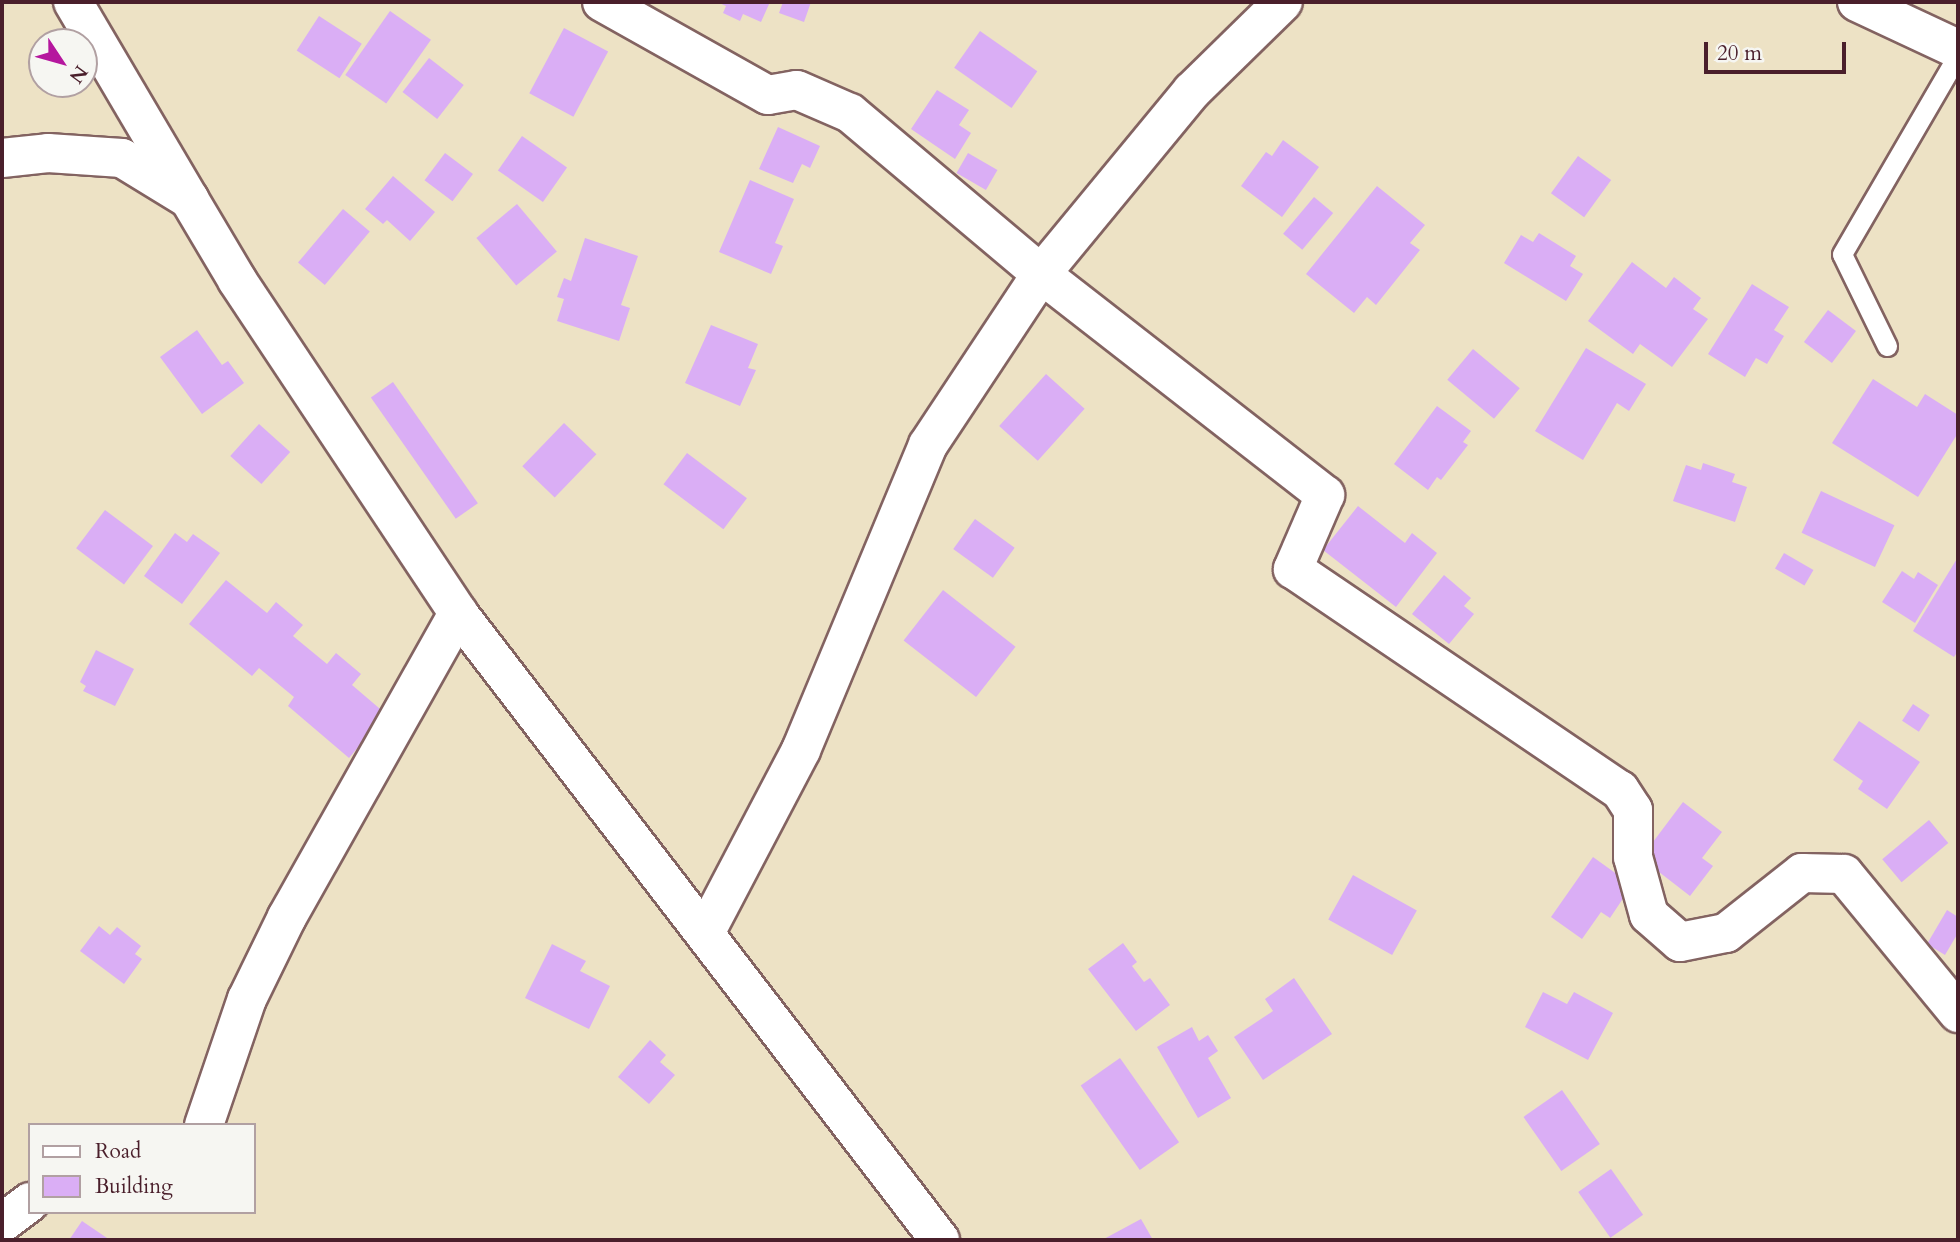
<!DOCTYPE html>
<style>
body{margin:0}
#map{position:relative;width:1960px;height:1242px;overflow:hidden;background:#ede2c5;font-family:Cardo,serif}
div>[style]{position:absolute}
.building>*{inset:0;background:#daaef5;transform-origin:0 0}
.roads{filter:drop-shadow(2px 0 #836361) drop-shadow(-2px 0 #836361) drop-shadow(0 2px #836361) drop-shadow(0 -2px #836361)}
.service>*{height:19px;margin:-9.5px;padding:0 9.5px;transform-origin:9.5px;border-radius:9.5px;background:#fff}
.minor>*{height:38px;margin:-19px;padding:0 19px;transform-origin:19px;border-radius:19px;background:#fff}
.tertiary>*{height:38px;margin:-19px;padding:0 19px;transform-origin:19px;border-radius:19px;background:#fff}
span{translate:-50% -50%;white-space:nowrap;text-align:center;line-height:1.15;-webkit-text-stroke:7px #f6f6f2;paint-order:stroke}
.frame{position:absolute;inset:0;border:4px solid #4a1f2b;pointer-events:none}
.legend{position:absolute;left:28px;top:1123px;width:228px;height:91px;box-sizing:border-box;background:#f6f6f2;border:2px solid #b1a0a2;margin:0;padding:9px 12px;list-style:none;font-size:21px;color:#4a1f2b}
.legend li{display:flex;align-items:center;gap:14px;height:35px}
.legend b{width:35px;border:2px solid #b1a0a2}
.north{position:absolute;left:28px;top:28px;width:70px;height:70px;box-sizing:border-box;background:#f6f6f2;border:2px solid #b1a0a2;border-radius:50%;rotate:126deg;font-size:19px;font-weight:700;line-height:28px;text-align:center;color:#4a1f2b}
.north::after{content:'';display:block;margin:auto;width:24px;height:32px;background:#b5179e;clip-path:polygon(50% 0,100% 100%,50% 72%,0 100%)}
.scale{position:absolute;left:1704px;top:42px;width:142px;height:32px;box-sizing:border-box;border:4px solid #4a1f2b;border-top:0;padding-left:9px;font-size:21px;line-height:24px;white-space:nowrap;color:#4a1f2b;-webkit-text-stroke:5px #f6f6f2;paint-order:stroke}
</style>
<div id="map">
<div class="building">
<div style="clip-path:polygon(717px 2px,770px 2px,761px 22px,743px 14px,740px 21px,723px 13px,726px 6px)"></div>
<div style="clip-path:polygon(783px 2px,811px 2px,804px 22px,779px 13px)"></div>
<div style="left:390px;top:11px;width:50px;height:78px;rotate:35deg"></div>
<div style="left:319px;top:16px;width:51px;height:41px;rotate:33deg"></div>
<div style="left:564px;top:28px;width:50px;height:74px;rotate:28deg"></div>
<div style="left:980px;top:31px;width:70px;height:45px;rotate:35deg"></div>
<div style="left:429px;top:58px;width:44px;height:43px;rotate:38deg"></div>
<div style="clip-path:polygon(937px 90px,969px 110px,959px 125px,971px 133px,955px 159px,911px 129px)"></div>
<div style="clip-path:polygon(778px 127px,820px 146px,810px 168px,802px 164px,793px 183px,759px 169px)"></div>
<div style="left:522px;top:136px;width:55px;height:42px;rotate:35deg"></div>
<div style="clip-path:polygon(1283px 140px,1319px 167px,1282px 217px,1241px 186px,1266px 152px,1272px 156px)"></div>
<div style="left:445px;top:153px;width:35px;height:34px;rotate:37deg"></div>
<div style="left:968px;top:153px;width:34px;height:23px;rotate:30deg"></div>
<div style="left:1578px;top:156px;width:41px;height:46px;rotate:36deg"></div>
<div style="clip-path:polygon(393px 176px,435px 212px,410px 241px,387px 220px,383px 224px,365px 209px)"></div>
<div style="clip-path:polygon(750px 180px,794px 199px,775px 243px,783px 246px,771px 274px,719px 252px)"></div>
<div style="clip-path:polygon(1377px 186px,1425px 225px,1410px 243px,1420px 250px,1376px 305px,1367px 297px,1354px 313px,1306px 274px)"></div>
<div style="left:1314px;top:197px;width:25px;height:48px;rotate:40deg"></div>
<div style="left:517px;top:204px;width:62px;height:53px;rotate:50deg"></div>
<div style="left:343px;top:209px;width:35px;height:70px;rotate:40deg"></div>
<div style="clip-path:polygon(1539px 233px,1576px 256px,1570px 266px,1583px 274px,1566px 301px,1504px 263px,1521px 235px,1533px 242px)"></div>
<div style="clip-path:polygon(585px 238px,638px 256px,621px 305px,630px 308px,619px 341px,557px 321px,564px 299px,557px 297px,564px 278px,571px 281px)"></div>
<div style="clip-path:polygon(1632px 262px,1666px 288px,1674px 277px,1701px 298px,1693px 309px,1708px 319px,1672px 367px,1640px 344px,1633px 354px,1588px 321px)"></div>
<div style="clip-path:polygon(1752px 284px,1789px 307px,1774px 330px,1784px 336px,1767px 364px,1756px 358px,1745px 377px,1708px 354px)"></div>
<div style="left:1828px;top:310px;width:35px;height:40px;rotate:37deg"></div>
<div style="clip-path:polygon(711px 325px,758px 344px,748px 368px,756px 370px,740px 406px,685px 383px)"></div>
<div style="clip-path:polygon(197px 330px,222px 365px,228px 361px,244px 383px,202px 414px,160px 357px)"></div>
<div style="clip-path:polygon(1586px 348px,1646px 384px,1629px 411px,1617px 403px,1583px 460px,1535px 431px)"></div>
<div style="left:1473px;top:349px;width:61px;height:40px;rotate:40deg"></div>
<div style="left:1046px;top:374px;width:52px;height:70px;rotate:42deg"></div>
<div style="clip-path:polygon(1873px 379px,1917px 407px,1925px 394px,1958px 415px,1958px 433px,1918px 497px,1832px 443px)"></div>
<div style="left:393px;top:382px;width:148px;height:27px;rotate:55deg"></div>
<div style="clip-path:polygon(1437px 406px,1471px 431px,1463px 442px,1468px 445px,1441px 480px,1437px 477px,1428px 490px,1394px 464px)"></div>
<div style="left:564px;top:423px;width:45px;height:60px;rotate:44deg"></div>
<div style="left:259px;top:424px;width:42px;height:43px;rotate:42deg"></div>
<div style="left:687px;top:453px;width:75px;height:39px;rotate:37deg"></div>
<div style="clip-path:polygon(1703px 463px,1735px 474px,1732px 482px,1747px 487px,1735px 522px,1673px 501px,1686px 465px,1701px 470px)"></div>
<div style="left:1821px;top:491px;width:81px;height:46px;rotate:25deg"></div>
<div style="clip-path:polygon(1358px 506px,1405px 543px,1412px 533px,1437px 553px,1396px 607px,1323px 550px)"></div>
<div style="left:105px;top:510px;width:60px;height:48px;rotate:37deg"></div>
<div style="left:975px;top:519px;width:49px;height:37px;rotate:36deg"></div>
<div style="clip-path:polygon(175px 533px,187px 542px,193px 534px,220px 553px,182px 604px,144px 576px)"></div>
<div style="left:1784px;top:553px;width:34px;height:18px;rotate:30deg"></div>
<div style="clip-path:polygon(1958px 557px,1958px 651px,1954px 657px,1913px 631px)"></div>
<div style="clip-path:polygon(1902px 571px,1914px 579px,1918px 572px,1938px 585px,1915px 623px,1882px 602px)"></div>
<div style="clip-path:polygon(1444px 575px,1471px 598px,1464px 606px,1474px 614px,1449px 644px,1412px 614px)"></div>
<div style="clip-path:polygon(226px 580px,267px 613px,276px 602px,303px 625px,293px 636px,327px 664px,336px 653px,361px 674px,352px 685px,386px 714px,349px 758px,288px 706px,294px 697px,259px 668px,252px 676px,189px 624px)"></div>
<div style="left:943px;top:590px;width:92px;height:64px;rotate:38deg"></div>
<div style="clip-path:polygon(96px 650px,134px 669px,115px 706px,83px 691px,86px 686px,80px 682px)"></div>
<div style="left:1913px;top:704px;width:20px;height:20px;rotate:33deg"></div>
<div style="clip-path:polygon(1859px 721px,1920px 762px,1887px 809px,1858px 789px,1863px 781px,1833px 760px)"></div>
<div style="clip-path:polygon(1683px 802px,1722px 832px,1702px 858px,1713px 866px,1690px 896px,1641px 858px)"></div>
<div style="left:1929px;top:820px;width:30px;height:61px;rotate:50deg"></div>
<div style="clip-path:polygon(1593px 857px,1632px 885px,1610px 918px,1601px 912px,1582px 939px,1551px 917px)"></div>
<div style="left:1353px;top:875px;width:73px;height:51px;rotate:29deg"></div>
<div style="clip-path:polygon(1947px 910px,1958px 917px,1958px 933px,1945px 955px,1927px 944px)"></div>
<div style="clip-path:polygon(99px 926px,110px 935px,117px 927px,141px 946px,135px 954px,142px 959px,124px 984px,80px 951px)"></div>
<div style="clip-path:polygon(1123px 943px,1137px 962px,1132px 966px,1144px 982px,1150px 978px,1170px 1005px,1136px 1031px,1088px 969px)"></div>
<div style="clip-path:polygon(552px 944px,586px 961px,580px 971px,610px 986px,589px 1029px,525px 998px)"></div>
<div style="clip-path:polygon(1294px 978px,1332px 1034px,1263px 1080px,1234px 1037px,1273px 1011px,1265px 999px)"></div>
<div style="clip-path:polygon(1543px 992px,1567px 1004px,1574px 992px,1613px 1013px,1588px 1060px,1525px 1027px)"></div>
<div style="clip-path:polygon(1192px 1027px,1199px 1041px,1208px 1035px,1218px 1051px,1208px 1058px,1231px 1098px,1198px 1118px,1157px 1047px)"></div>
<div style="clip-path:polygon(650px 1040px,666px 1055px,660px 1062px,675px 1075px,649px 1104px,618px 1077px)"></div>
<div style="left:1120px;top:1058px;width:103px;height:48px;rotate:55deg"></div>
<div style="left:1562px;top:1090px;width:66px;height:47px;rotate:55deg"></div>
<div style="left:1611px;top:1169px;width:56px;height:40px;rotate:55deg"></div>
<div style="clip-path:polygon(1141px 1219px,1153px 1240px,1102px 1240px)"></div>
<div style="clip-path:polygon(82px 1221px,110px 1240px,69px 1240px)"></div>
</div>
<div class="roads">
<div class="service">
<div style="left:1887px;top:346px;width:102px;rotate:-116.1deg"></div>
<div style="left:1842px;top:254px;width:230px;rotate:-59.8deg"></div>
</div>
<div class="minor">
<div style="left:73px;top:2px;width:229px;rotate:59.5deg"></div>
<div style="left:602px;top:2px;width:190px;rotate:29.3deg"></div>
<div style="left:768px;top:95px;width:29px;rotate:-10deg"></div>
<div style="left:797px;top:90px;width:58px;rotate:23.5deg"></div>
<div style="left:850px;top:113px;width:250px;rotate:40.1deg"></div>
<div style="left:1041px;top:274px;width:360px;rotate:37.9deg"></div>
<div style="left:1325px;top:495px;width:81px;rotate:113.4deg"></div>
<div style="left:1293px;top:569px;width:395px;rotate:34.1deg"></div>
<div style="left:1620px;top:790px;width:24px;rotate:57deg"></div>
<div style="left:1633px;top:810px;width:47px;rotate:90deg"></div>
<div style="left:1633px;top:857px;width:60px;rotate:74.6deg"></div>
<div style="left:1649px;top:915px;width:41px;rotate:41.1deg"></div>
<div style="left:1680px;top:942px;width:47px;rotate:-11.1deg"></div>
<div style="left:1726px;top:933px;width:97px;rotate:-38.3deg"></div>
<div style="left:1802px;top:873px;width:42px;rotate:1.4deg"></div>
<div style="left:1844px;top:874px;width:180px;rotate:50.6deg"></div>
<div style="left:1857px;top:2px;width:111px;rotate:25deg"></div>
<div style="left:705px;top:933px;width:207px;rotate:-62.3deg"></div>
<div style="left:801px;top:750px;width:330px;rotate:-67.4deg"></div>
<div style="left:928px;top:445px;width:205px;rotate:-56.5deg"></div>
<div style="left:1041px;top:274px;width:237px;rotate:-50.5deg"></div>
<div style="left:1192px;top:91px;width:127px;rotate:-44.4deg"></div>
<div style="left:204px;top:1125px;width:133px;rotate:-71.2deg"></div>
<div style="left:247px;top:999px;width:91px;rotate:-64deg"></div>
<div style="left:287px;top:917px;width:349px;rotate:-60.6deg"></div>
<div style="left:2px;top:1223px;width:35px;rotate:-37deg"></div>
</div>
<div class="tertiary">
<div style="left:2px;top:158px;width:46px;rotate:-6.2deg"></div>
<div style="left:48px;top:153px;width:74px;rotate:3.9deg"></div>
<div style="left:122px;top:158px;width:79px;rotate:31.5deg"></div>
<div style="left:189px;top:199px;width:94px;rotate:59.3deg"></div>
<div style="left:237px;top:280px;width:400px;rotate:56.4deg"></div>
<div style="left:458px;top:613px;width:791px;rotate:52.45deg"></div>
</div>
</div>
<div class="frame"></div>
<ul class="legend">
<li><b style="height:9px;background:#fff"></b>Road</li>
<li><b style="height:19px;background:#daaef5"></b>Building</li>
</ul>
<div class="north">N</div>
<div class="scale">20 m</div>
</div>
